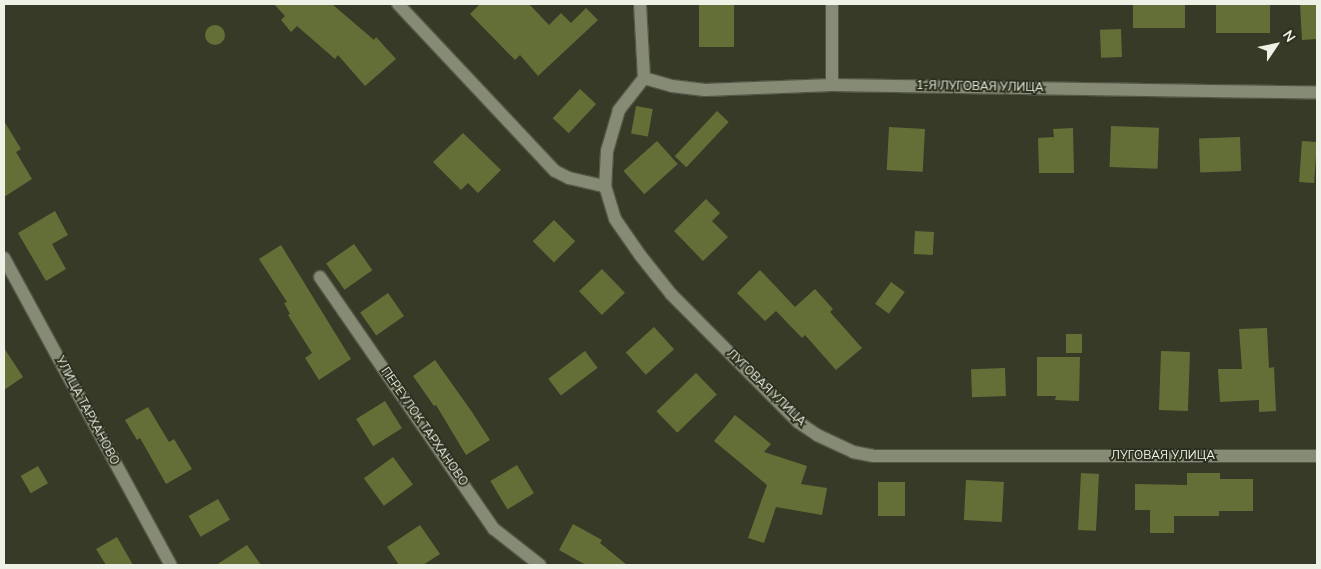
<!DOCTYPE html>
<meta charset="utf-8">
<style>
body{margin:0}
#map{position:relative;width:1321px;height:569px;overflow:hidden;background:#363a27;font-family:"Nunito Sans",sans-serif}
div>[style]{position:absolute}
.building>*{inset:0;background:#646f38;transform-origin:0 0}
.round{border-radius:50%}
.roads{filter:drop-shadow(1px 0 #545747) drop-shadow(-1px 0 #545747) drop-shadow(0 1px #545747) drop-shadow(0 -1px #545747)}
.minor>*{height:12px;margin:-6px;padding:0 6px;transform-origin:6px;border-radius:6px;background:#868b75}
span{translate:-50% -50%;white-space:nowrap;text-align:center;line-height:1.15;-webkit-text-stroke:4px #2c301e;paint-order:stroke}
.street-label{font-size:12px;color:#eef1e5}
.frame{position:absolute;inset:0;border:5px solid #eef1e5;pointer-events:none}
.north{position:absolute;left:1251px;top:20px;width:50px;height:50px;-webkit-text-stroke:4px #2c301e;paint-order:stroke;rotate:56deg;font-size:14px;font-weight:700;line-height:20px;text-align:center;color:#eef1e5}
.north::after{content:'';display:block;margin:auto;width:18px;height:22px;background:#eef1e5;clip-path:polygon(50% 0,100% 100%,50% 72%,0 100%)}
</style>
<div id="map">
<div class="building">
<div style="clip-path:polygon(274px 4px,332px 4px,374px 40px,376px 37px,396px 59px,365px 86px,338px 55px,335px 59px,297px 26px,291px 32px,281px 20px,285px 16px)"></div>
<div style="clip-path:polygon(480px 4px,529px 4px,549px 25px,561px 13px,571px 23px,586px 8px,598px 20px,538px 76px,520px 55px,515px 60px,470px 14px)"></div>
<div style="left:699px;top:4px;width:35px;height:43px"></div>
<div style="left:1133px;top:4px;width:52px;height:24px"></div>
<div style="left:1216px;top:4px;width:54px;height:29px"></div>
<div style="clip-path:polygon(1300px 4px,1317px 4px,1317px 39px,1302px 40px)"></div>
<div class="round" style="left:205px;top:25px;width:20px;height:20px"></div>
<div style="left:1121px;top:29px;width:28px;height:21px;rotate:88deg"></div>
<div style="left:580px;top:89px;width:22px;height:40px;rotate:43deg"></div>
<div style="left:636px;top:106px;width:17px;height:28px;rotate:10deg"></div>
<div style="left:717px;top:111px;width:16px;height:62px;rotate:43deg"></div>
<div style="clip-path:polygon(4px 121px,21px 149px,16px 152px,32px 179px,4px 197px)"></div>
<div style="left:1111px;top:126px;width:48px;height:41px;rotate:2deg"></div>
<div style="left:889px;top:127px;width:36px;height:43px;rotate:3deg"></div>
<div style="clip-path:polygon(1073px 128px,1074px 173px,1039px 173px,1038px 138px,1054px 137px,1053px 129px)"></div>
<div style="clip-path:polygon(463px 133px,501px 170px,478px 193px,468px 183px,461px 190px,433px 162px)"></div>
<div style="left:1240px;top:137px;width:34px;height:41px;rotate:88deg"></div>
<div style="left:657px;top:141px;width:31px;height:45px;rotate:48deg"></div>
<div style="left:1302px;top:141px;width:15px;height:41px;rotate:4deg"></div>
<div style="clip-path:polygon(706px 199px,720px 213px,712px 221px,728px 237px,703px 261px,674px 231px)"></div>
<div style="clip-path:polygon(55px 211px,68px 235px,52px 244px,66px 269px,46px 281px,18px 233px)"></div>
<div style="left:554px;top:220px;width:30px;height:30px;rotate:45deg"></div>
<div style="left:915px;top:231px;width:19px;height:23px;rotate:3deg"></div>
<div style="left:354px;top:244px;width:32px;height:34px;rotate:55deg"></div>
<div style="clip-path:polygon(281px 245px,351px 359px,319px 380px,305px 358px,312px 353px,288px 315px,290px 314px,284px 303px,287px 302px,259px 259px)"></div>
<div style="left:602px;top:269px;width:33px;height:32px;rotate:46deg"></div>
<div style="clip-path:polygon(760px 270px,795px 307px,815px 289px,833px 309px,830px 312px,862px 348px,836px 370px,805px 335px,802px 338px,776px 311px,765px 321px,737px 293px)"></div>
<div style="left:891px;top:282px;width:17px;height:27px;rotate:36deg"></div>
<div style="left:388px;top:293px;width:28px;height:34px;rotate:55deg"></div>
<div style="left:654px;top:327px;width:30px;height:38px;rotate:48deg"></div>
<div style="clip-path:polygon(1267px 328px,1269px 368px,1274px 367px,1276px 411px,1259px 412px,1259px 400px,1220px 402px,1218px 369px,1242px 369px,1239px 329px)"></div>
<div style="left:1066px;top:334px;width:16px;height:19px"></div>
<div style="clip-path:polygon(4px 348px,23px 377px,4px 390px)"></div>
<div style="left:585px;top:351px;width:21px;height:46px;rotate:53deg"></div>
<div style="left:1161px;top:351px;width:29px;height:59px;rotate:2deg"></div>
<div style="clip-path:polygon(1037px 357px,1080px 357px,1079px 401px,1055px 400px,1056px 396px,1037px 396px)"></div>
<div style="clip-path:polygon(435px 360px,472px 412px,490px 440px,466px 455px,436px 405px,434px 406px,413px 376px)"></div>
<div style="left:1005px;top:368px;width:28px;height:34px;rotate:88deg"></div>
<div style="left:696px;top:373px;width:30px;height:55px;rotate:46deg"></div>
<div style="left:385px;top:401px;width:32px;height:34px;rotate:58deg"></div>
<div style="clip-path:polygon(148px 407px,169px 442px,174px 439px,192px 469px,166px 484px,140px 438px,137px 440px,125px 420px)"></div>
<div style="clip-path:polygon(735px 415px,771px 444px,764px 452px,807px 466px,801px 484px,827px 488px,822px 515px,776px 507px,764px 543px,748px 538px,767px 485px,714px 441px)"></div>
<div style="left:393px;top:457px;width:34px;height:36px;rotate:54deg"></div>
<div style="left:517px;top:465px;width:33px;height:31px;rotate:59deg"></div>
<div style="left:38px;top:466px;width:20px;height:20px;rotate:60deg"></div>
<div style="left:1081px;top:473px;width:18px;height:57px;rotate:3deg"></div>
<div style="clip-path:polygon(1187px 473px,1220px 473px,1220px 479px,1253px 479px,1253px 511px,1219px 511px,1219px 516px,1174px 516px,1174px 533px,1150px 533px,1150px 510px,1135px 510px,1135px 484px,1187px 485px)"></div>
<div style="left:966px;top:480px;width:38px;height:40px;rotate:3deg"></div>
<div style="left:878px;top:482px;width:27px;height:34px"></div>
<div style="left:218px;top:499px;width:24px;height:34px;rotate:60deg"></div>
<div style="clip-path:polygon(573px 524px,602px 540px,600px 543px,627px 565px,586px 565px,559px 550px)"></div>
<div style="clip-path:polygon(420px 525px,440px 554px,423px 565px,399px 565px,387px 547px)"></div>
<div style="clip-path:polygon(117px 537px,133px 565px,106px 565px,96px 549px)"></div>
<div style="clip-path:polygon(247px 545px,261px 565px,216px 565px)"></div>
</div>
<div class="roads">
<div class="minor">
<div style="left:398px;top:4px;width:229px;rotate:46.8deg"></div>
<div style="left:555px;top:171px;width:16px;rotate:27deg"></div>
<div style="left:569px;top:178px;width:37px;rotate:13deg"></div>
<div style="left:640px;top:4px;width:74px;rotate:86.9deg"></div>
<div style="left:644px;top:78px;width:41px;rotate:128deg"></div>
<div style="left:619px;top:110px;width:43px;rotate:106.3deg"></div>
<div style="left:607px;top:151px;width:35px;rotate:93deg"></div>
<div style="left:605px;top:186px;width:34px;rotate:73deg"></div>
<div style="left:615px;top:219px;width:44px;rotate:55.2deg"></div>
<div style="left:640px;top:255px;width:50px;rotate:51.5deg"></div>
<div style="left:671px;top:294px;width:180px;rotate:45.2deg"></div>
<div style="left:798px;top:422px;width:23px;rotate:34deg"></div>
<div style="left:817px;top:435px;width:40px;rotate:25deg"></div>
<div style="left:853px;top:452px;width:21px;rotate:11deg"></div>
<div style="left:874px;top:456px;width:443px"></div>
<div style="left:644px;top:78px;width:29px;rotate:16deg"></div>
<div style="left:672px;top:86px;width:33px;rotate:7deg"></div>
<div style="left:705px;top:90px;width:127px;rotate:-2.3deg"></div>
<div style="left:832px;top:85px;width:485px;rotate:0.9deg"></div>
<div style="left:832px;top:85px;width:81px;rotate:-90deg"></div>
<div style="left:4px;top:258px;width:349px;rotate:61.5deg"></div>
<div style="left:320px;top:277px;width:306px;rotate:55.4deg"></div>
<div style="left:494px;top:529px;width:58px;rotate:38deg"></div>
</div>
</div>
<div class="street-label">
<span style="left:980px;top:87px;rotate:1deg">1-Я ЛУГОВАЯ УЛИЦА</span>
<span style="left:766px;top:388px;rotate:44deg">ЛУГОВАЯ УЛИЦА</span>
<span style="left:87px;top:411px;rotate:62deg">УЛИЦА ТАРХАНОВО</span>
<span style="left:424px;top:427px;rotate:55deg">ПЕРЕУЛОК ТАРХАНОВО</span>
<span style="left:1163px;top:456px">ЛУГОВАЯ УЛИЦА</span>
</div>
<div class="frame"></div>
<div class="north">N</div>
</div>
